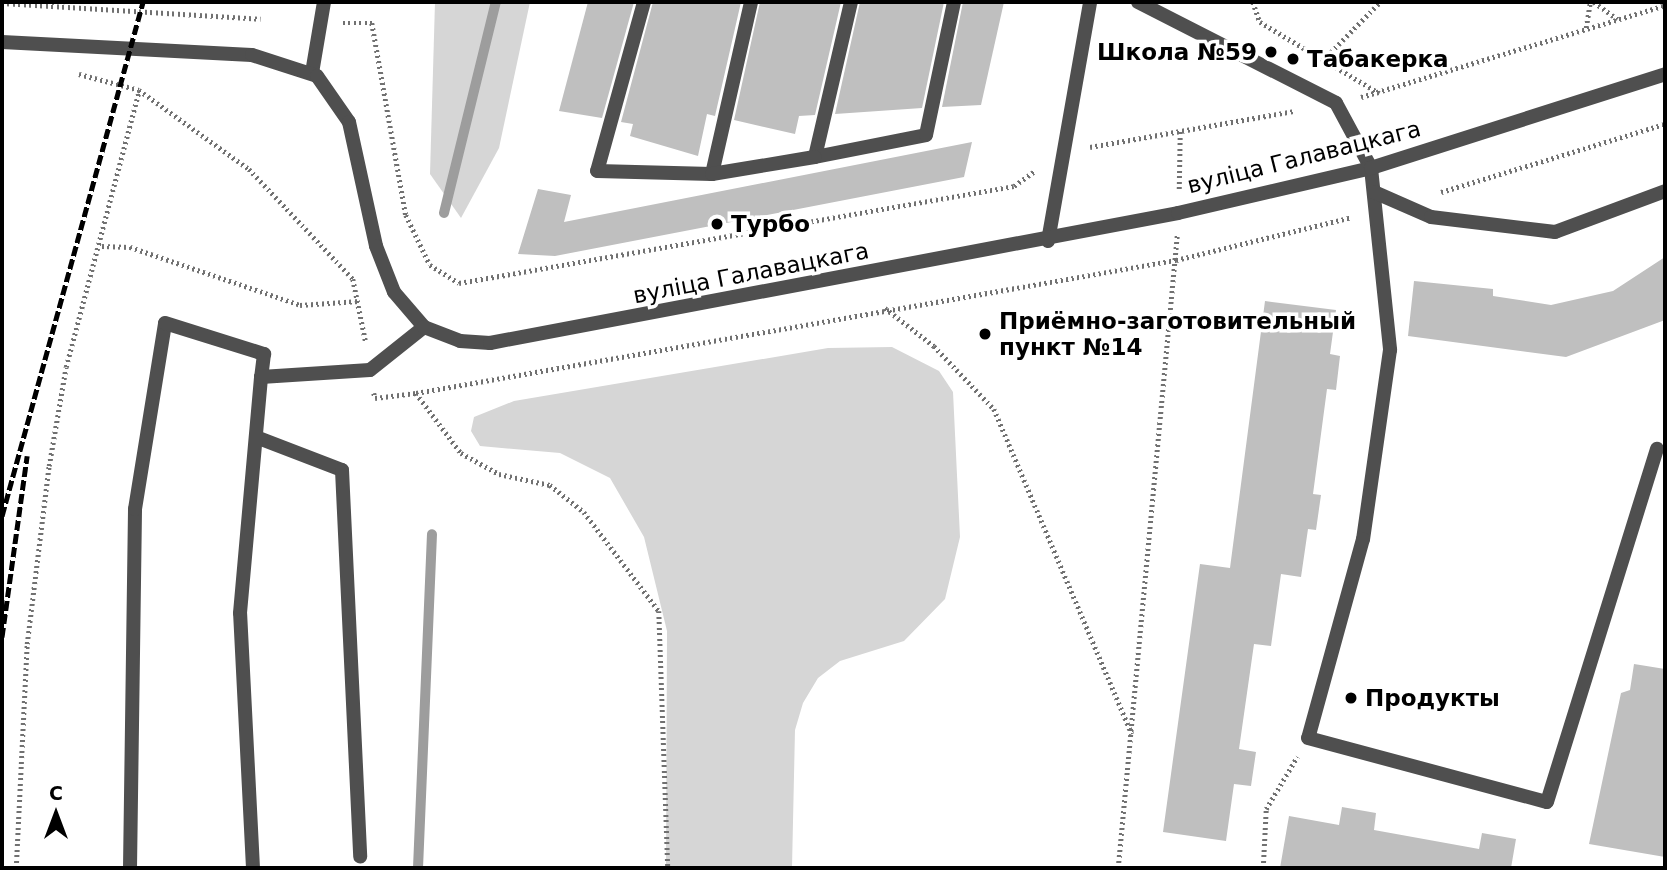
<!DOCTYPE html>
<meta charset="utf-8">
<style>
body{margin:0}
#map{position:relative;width:1667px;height:870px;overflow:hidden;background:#fff;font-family:"DejaVu Sans",sans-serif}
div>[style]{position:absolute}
.green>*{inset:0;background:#d6d6d6}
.stream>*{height:10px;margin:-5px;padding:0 5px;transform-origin:5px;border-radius:5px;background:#9d9d9d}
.building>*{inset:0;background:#bfbfbf}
.path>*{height:4.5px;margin-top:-2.25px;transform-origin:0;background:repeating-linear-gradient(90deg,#717171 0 2px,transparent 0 5.5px)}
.service>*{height:14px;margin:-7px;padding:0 7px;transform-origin:7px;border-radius:7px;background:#4f4f4f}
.tertiary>*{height:14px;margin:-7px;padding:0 7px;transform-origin:7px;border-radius:7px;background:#4f4f4f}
.rail>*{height:5px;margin-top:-2.5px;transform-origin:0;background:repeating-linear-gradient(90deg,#000 0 10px,transparent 0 13.5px)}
.dots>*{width:19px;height:19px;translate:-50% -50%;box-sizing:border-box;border:4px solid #fff;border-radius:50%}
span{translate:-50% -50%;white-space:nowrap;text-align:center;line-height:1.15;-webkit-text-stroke:7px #fff;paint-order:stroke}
.poi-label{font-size:23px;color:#000;font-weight:700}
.right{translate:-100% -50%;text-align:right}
.left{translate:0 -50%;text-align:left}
.street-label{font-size:23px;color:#000}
.frame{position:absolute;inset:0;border:4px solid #000;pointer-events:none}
.north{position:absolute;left:21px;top:779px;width:70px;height:70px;-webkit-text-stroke:5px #fff;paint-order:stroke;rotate:0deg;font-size:19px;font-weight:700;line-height:28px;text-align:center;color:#000}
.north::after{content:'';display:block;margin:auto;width:24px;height:32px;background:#000;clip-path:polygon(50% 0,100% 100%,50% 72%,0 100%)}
</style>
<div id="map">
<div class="green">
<div style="clip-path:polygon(435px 2px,530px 2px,499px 148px,461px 218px,430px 174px)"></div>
<div style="clip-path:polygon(892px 347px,939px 371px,953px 392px,960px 537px,945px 599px,904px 641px,840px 661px,818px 678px,803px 703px,795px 730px,792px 868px,666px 868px,667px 631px,644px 537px,610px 478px,560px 453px,480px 446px,471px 431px,474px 417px,514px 401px,828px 348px)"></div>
</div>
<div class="stream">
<div style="left:444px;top:213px;width:217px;rotate:-76.2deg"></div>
<div style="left:418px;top:868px;width:334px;rotate:-87.6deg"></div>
</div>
<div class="building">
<div style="clip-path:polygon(588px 2px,634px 2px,602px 118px,559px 111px)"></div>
<div style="clip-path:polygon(653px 2px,741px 2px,715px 116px,707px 114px,698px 156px,630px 136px,633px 124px,621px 122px)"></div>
<div style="clip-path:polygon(760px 2px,841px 2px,815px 115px,799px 116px,795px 134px,734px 120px)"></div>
<div style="clip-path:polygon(860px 2px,944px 2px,922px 108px,835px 114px)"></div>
<div style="clip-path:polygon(963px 2px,1004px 2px,981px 105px,942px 107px)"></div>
<div style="clip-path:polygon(972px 142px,964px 177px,555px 256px,518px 254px,538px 189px,571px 195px,564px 222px)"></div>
<div style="clip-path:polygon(1665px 257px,1665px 320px,1566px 357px,1408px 336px,1414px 281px,1493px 289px,1493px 296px,1551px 305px,1613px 291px)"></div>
<div style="clip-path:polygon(1265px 301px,1336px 310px,1330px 354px,1340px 356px,1336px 390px,1327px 389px,1313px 494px,1321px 495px,1316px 530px,1308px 529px,1301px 577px,1281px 574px,1271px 646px,1254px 644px,1239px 749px,1256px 752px,1251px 786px,1234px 784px,1226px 841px,1163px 832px,1200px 564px,1230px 568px)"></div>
<div style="clip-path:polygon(1634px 664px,1665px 669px,1665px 857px,1589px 844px,1621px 693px,1630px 690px)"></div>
<div style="clip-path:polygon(1342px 807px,1376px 813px,1374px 830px,1479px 849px,1482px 833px,1516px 839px,1511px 868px,1280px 868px,1289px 816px,1339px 825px)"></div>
</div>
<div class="path">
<div style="left:1253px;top:2px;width:21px;rotate:71deg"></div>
<div style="left:1260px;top:22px;width:139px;rotate:30.8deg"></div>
<div style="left:1434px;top:2px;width:21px"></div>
<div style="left:1594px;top:2px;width:29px;rotate:36deg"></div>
<div style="left:2px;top:3px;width:259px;rotate:3.5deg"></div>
<div style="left:343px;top:23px;width:29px"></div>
<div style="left:372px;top:23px;width:195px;rotate:80deg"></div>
<div style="left:406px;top:215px;width:55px;rotate:64.4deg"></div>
<div style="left:430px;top:265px;width:34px;rotate:32deg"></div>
<div style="left:459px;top:283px;width:563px;rotate:-9.91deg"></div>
<div style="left:1014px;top:186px;width:26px;rotate:-36deg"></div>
<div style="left:1586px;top:28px;width:26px;rotate:-81deg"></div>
<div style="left:1323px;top:60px;width:81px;rotate:-45.5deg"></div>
<div style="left:79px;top:74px;width:62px;rotate:14.9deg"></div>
<div style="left:139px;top:90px;width:135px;rotate:35.7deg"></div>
<div style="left:249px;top:169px;width:151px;rotate:46.6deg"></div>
<div style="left:353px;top:279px;width:65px;rotate:78.5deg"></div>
<div style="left:1361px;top:97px;width:318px;rotate:-16.8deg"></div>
<div style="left:1090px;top:147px;width:208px;rotate:-10deg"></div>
<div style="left:1179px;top:189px;width:59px;rotate:-89deg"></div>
<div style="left:1441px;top:192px;width:234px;rotate:-16.9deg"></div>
<div style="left:102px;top:246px;width:28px;rotate:2deg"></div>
<div style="left:130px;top:247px;width:180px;rotate:18.8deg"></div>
<div style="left:300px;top:305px;width:59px;rotate:-3.9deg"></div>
<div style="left:885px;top:308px;width:62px;rotate:37.8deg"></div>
<div style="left:934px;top:346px;width:87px;rotate:46.4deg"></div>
<div style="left:994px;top:409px;width:353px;rotate:67deg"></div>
<div style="left:374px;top:393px;width:5px;rotate:79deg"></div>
<div style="left:375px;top:398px;width:41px;rotate:-7deg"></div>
<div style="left:416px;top:393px;width:772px;rotate:-9.93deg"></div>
<div style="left:1176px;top:260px;width:181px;rotate:-13.7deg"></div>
<div style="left:416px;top:393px;width:75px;rotate:53.1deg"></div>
<div style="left:461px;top:453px;width:43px;rotate:28.9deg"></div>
<div style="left:499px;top:474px;width:52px;rotate:12.2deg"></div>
<div style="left:550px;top:485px;width:43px;rotate:38.5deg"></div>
<div style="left:584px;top:512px;width:124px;rotate:52.9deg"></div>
<div style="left:659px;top:611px;width:257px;rotate:88deg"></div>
<div style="left:16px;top:868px;width:224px;rotate:-87.2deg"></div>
<div style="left:27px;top:644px;width:179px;rotate:-83deg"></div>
<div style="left:49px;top:466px;width:100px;rotate:-80.3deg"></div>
<div style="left:66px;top:367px;width:286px;rotate:-75.2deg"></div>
<div style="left:1118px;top:868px;width:635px;rotate:-84.67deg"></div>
<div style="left:1263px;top:868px;width:59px;rotate:-87.1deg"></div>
<div style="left:1266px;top:809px;width:61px;rotate:-59.2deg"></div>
</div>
<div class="service">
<div style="left:644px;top:2px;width:175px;rotate:105.5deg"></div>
<div style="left:597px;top:171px;width:115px;rotate:1.5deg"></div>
<div style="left:712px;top:174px;width:176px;rotate:-77.2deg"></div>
<div style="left:851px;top:2px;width:159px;rotate:103.1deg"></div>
<div style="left:815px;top:157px;width:113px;rotate:-11.2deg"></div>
<div style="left:926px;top:135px;width:136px;rotate:-78.1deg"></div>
<div style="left:1138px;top:2px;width:222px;rotate:27deg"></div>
<div style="left:1336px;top:103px;width:74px;rotate:61.7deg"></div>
<div style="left:1371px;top:168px;width:183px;rotate:84deg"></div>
<div style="left:1390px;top:350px;width:191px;rotate:98.1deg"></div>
<div style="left:1363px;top:539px;width:206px;rotate:105.4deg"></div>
<div style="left:1308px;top:738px;width:247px;rotate:15deg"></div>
<div style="left:1547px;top:802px;width:370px;rotate:-72.7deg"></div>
<div style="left:312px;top:73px;width:72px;rotate:-80.4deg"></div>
<div style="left:712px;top:174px;width:104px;rotate:-9.4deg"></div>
<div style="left:1374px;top:192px;width:62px;rotate:23.7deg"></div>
<div style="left:1431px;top:217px;width:125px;rotate:6.9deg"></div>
<div style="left:1555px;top:232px;width:117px;rotate:-20.4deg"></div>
<div style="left:1048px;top:241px;width:243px;rotate:-80deg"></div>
<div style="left:256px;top:437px;width:92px;rotate:21deg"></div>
<div style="left:342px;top:470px;width:387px;rotate:87.3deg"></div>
<div style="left:130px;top:868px;width:359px;rotate:-89.2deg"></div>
<div style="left:135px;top:509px;width:188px;rotate:-80.8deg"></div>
<div style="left:165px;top:323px;width:104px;rotate:17.4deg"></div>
<div style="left:264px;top:354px;width:23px;rotate:97deg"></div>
<div style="left:253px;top:868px;width:255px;rotate:-92.9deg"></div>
<div style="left:240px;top:613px;width:237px;rotate:-84.9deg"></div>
<div style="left:261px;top:377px;width:109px;rotate:-3.7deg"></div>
<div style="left:370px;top:370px;width:69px;rotate:-38.5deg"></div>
</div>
<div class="tertiary">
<div style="left:2px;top:42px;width:250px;rotate:3deg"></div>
<div style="left:252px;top:55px;width:68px;rotate:17.9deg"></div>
<div style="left:317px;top:76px;width:56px;rotate:55.2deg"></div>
<div style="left:349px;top:122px;width:127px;rotate:77.7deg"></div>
<div style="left:376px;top:246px;width:49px;rotate:68.6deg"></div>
<div style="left:394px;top:292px;width:46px;rotate:49.4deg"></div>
<div style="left:424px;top:327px;width:39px;rotate:21deg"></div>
<div style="left:460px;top:341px;width:30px;rotate:4deg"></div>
<div style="left:490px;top:343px;width:700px;rotate:-10.7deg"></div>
<div style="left:1178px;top:213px;width:198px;rotate:-13.1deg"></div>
<div style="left:1371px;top:168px;width:309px;rotate:-17.7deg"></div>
</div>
<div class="rail">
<div style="left:2px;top:516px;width:533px;rotate:-74.66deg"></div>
<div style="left:2px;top:637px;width:183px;rotate:-82.1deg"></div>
</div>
<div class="dots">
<div style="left:1271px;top:52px;background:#000"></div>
<div style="left:1293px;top:59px;background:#000"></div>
<div style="left:717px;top:224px;background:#000"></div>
<div style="left:985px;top:334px;background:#000"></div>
<div style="left:1351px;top:698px;background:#000"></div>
</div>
<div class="poi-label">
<span class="right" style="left:1257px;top:52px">Школа №59</span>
<span class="left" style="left:1307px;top:59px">Табакерка</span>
<span class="left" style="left:731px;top:224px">Турбо</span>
<span class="left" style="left:999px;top:334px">Приёмно-заготовительный<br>пункт №14</span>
<span class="left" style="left:1365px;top:698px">Продукты</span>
</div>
<div class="street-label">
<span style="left:1304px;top:157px;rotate:-14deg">вуліца Галавацкага</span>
<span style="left:751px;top:273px;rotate:-11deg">вуліца Галавацкага</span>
</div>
<div class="frame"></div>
<div class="north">С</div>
</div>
